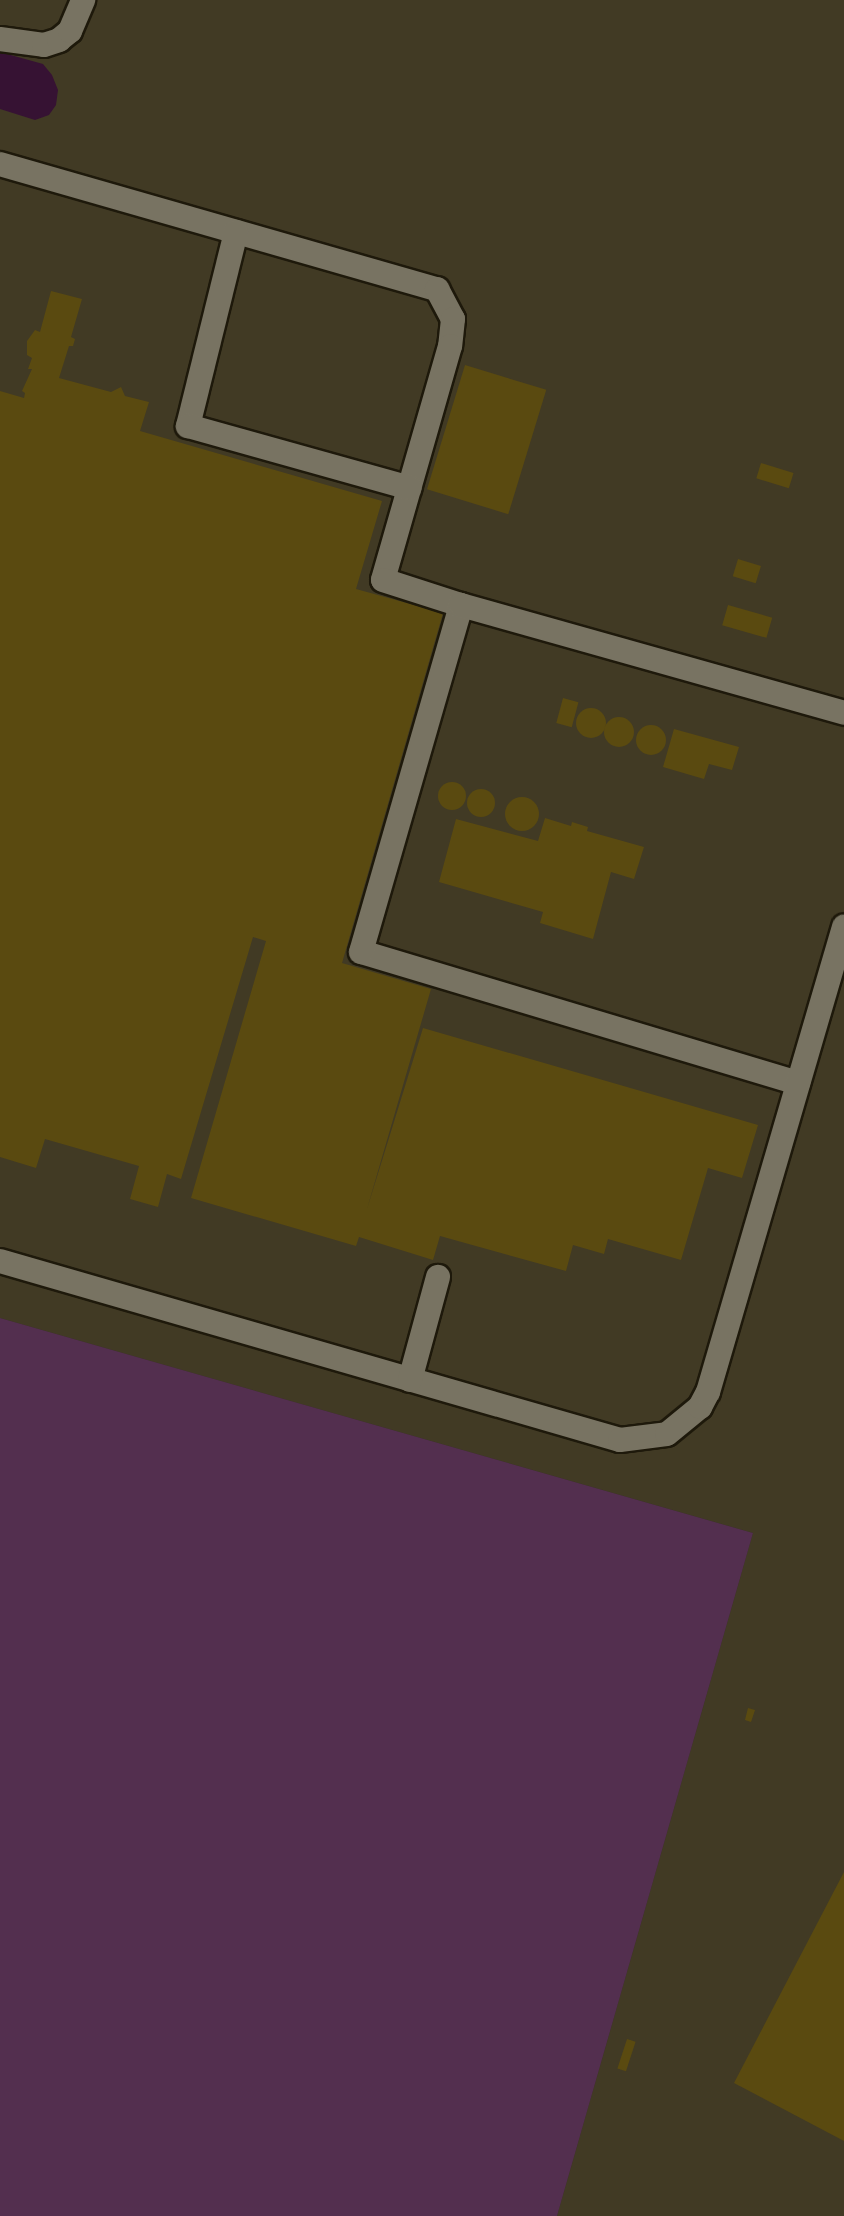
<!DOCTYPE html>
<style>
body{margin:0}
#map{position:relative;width:844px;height:2216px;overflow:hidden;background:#363222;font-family:"Source Sans 3",sans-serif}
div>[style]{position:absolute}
.built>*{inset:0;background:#413a24}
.green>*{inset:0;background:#532f4f}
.water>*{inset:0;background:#361233}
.building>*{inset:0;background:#5a4a10;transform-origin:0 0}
.round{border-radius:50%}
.roads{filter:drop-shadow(2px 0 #1e190b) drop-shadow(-2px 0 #1e190b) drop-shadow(0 2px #1e190b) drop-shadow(0 -2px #1e190b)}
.minor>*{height:24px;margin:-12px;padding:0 12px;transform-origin:12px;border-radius:12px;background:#787362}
span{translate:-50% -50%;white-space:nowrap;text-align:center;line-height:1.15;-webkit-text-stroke:6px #363222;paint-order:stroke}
</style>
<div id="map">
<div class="built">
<div style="clip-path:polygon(0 0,844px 0,844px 2216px,557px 2216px,753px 1533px,0 1318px)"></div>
</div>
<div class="green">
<div style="clip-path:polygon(0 1318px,753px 1533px,557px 2216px,0 2216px)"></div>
</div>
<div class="water">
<div style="clip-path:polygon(0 52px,43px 64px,52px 75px,58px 90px,56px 105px,49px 115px,35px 120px,0 109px)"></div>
</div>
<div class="building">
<div style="clip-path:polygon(51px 291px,82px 299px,71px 337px,75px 339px,73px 346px,69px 346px,59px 378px,111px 392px,121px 387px,125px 396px,149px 402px,140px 431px,382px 501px,356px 589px,443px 613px,342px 963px,431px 989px,367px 1209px,423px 1028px,758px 1125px,742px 1178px,708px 1168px,681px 1260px,608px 1239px,604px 1254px,573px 1245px,566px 1271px,440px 1236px,433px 1260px,359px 1237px,356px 1246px,191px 1198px,266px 941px,253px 937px,181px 1179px,167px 1174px,158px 1207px,130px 1199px,139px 1166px,45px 1139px,36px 1168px,0 1157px,0 391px,24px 398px,25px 393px,22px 391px,32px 369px,28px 369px,32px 358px,27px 355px,27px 341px,35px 330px,40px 332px)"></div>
<div style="left:465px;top:365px;width:85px;height:130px;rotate:17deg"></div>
<div style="left:761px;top:463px;width:34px;height:16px;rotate:17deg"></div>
<div style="left:738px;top:559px;width:24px;height:18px;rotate:17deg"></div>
<div style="left:728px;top:605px;width:46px;height:21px;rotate:16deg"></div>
<div style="left:563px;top:698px;width:16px;height:26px;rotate:15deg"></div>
<div class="round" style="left:576px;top:708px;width:30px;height:30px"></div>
<div class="round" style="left:604px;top:717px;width:30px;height:30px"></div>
<div class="round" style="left:636px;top:725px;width:30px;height:30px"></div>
<div style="clip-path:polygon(674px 729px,739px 747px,732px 770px,709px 764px,704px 779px,663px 767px)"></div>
<div class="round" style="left:438px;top:782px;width:28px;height:28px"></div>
<div class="round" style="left:467px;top:789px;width:28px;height:28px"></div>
<div class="round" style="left:505px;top:797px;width:34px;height:34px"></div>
<div style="clip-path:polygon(545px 818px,571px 826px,572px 822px,588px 827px,587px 831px,644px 847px,634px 879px,611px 872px,593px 939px,540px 923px,543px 912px,439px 882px,456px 819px,538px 841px)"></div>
<div style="clip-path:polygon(748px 1708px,755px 1710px,751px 1722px,745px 1720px)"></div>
<div style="clip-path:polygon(844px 1872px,844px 2141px,734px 2083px)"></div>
<div style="left:627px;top:2039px;width:9px;height:31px;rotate:18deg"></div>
</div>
<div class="roads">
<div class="minor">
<div style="left:0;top:39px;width:44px;rotate:7.8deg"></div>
<div style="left:44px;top:45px;width:16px;rotate:-18deg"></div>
<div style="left:59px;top:40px;width:14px;rotate:-39deg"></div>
<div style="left:70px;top:31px;width:34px;rotate:-67deg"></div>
<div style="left:0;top:164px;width:455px;rotate:16deg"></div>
<div style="left:437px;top:289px;width:34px;rotate:62deg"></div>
<div style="left:453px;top:319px;width:27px;rotate:96deg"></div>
<div style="left:450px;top:346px;width:243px;rotate:106deg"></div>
<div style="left:383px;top:580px;width:82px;rotate:17.8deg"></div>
<div style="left:236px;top:232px;width:200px;rotate:103.9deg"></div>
<div style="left:188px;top:426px;width:230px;rotate:15.6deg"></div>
<div style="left:798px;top:1083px;width:456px;rotate:-163.3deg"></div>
<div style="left:361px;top:952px;width:361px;rotate:-73.9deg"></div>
<div style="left:461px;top:605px;width:398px;rotate:15.7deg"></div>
<div style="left:0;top:1261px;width:645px;rotate:16.1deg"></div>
<div style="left:620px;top:1440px;width:47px;rotate:-7.3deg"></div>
<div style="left:667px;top:1434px;width:43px;rotate:-39.3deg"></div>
<div style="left:700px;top:1407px;width:17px;rotate:-62deg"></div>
<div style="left:708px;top:1392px;width:485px;rotate:-73.7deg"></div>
<div style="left:410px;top:1380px;width:107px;rotate:-74.8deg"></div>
</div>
</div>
</div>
